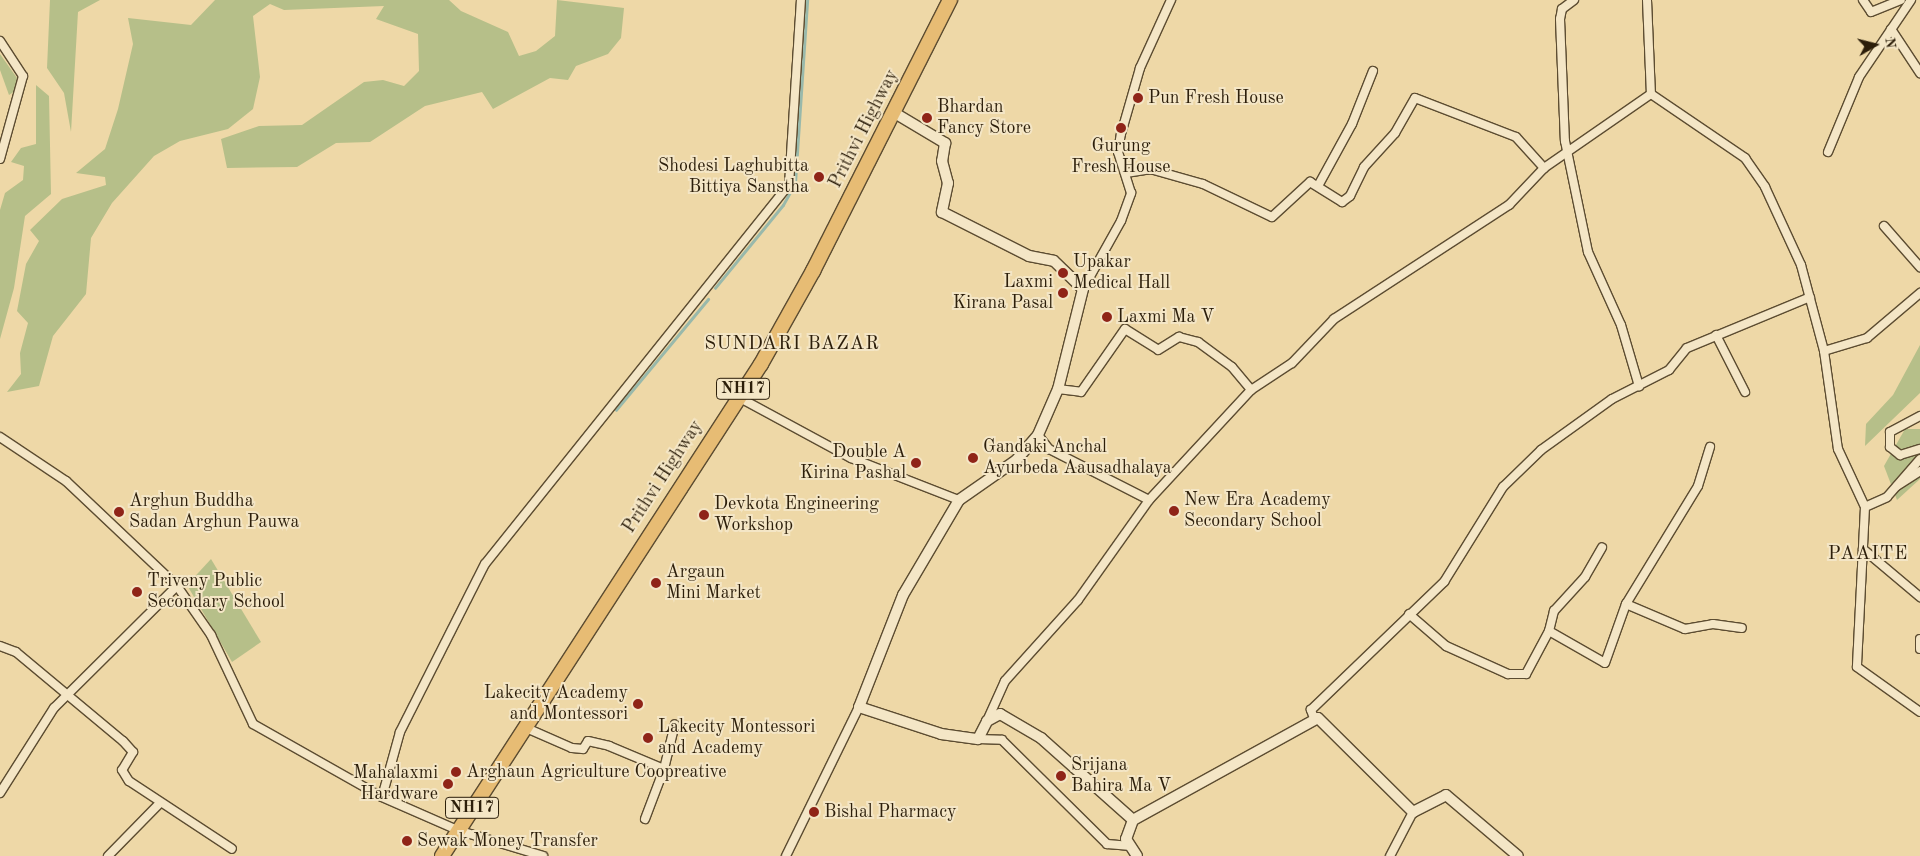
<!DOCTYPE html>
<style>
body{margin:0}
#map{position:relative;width:1920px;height:856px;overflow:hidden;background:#eed8a7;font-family:"Old Standard TT",serif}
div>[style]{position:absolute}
.green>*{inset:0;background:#b6bf89}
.stream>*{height:2.5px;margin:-1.25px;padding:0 1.25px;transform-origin:1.25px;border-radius:1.25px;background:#99b9ab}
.roads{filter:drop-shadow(1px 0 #5c4c31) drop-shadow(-1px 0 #5c4c31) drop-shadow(0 1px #5c4c31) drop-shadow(0 -1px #5c4c31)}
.street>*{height:8px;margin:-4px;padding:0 4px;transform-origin:4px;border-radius:4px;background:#f4e6c6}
.secondary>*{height:10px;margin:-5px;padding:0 5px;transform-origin:5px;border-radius:5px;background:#f4e6c6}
.highway>*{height:14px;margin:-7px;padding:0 7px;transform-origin:7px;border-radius:7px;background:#e7bc74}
.dots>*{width:14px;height:14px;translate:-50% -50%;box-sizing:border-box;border:2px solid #f4e6c6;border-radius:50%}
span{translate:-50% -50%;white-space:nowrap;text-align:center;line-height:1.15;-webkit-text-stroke:4px #f4e6c6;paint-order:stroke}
.shield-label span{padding:1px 4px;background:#f4e6c6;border:1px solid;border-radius:4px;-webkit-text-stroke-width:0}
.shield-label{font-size:16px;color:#2c1e0a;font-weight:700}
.poi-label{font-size:18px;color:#2c1e0a}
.left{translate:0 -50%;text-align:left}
.right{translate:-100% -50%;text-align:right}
.street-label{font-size:18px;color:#2c1e0a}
.neighbourhood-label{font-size:19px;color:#2c1e0a;letter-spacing:1px}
.north{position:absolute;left:1850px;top:20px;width:50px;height:50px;-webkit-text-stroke:4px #f4e6c6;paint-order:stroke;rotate:82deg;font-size:14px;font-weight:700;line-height:20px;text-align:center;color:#2c1e0a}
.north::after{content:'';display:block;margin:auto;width:18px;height:22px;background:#2c1e0a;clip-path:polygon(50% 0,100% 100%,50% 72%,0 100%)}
</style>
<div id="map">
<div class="green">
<div style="clip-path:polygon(50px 0,100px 0,78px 12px,71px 132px,64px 93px,47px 68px)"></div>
<div style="clip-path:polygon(215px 0,449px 0,461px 11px,508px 32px,519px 56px,536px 51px,555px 36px,557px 0,624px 8px,621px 38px,608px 54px,576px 66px,568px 80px,550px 78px,493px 109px,482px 92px,425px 106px,370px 142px,336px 143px,297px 167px,227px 168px,221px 139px,259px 126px,302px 125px,364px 82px,383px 80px,404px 86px,419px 71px,418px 34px,376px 19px,384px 6px,284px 10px,270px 4px,253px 16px,260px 77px,253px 109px,228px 129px,180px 141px,154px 156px,112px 203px,91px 238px,86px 294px,53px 336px,39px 386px,7px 392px,21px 374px,20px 353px,28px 323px,17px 311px,26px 264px,39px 241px,30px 230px,62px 199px,106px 185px,105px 177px,76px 173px,105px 149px,118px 109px,133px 44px,128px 18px,191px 25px)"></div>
<div style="clip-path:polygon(0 54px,17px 78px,15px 91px,9px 95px,0 70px)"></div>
<div style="clip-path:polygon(36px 85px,49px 96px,51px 194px,25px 216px,14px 288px,0 339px,0 210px,5px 193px,23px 180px,24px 166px,11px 162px,21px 148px,36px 144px)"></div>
<div style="clip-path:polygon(1920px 345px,1920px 393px,1865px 446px,1866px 424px,1893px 395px)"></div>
<div style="clip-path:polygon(1905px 429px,1920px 429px,1920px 479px,1897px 500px,1884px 466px)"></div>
<div style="clip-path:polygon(211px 559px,261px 642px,232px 662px,187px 585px)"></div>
</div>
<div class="stream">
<div style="left:715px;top:288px;width:107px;rotate:-50.7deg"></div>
<div style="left:783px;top:205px;width:25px;rotate:-61deg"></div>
<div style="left:795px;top:183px;width:183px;rotate:-86.2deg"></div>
<div style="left:616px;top:410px;width:144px;rotate:-50.3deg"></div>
</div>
<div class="roads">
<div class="street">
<div style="left:1574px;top:0;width:15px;rotate:143deg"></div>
<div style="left:1562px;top:9px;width:10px;rotate:101deg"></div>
<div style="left:1560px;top:19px;width:122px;rotate:87.7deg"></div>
<div style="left:1565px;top:141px;width:113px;rotate:78.3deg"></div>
<div style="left:1588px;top:252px;width:80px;rotate:65.7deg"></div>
<div style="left:1621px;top:325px;width:64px;rotate:73.6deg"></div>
<div style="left:1647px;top:0;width:94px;rotate:87.6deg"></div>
<div style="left:1651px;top:94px;width:114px;rotate:34.2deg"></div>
<div style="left:1745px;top:158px;width:35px;rotate:55deg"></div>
<div style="left:1765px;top:187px;width:86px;rotate:65.2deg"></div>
<div style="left:1801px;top:265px;width:89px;rotate:75deg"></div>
<div style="left:1824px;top:351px;width:99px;rotate:81.9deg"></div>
<div style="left:1838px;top:449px;width:64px;rotate:65deg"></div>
<div style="left:1865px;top:507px;width:160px;rotate:92.9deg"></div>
<div style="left:1857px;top:667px;width:77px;rotate:35.5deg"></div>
<div style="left:1863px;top:0;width:14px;rotate:56deg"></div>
<div style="left:1871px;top:12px;width:32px;rotate:-22deg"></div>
<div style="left:1891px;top:29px;width:53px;rotate:56.6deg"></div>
<div style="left:0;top:41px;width:42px;rotate:56.7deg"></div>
<div style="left:23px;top:76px;width:86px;rotate:105.5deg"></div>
<div style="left:1828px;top:152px;width:81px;rotate:-67.5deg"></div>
<div style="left:1859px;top:77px;width:93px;rotate:-56deg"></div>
<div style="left:1126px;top:173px;width:24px;rotate:-9deg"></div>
<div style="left:1150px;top:169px;width:55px;rotate:15.8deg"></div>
<div style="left:1203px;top:184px;width:76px;rotate:25.6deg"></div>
<div style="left:1272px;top:217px;width:52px;rotate:-42.6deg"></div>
<div style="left:1310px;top:182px;width:38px;rotate:32deg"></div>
<div style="left:1342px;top:202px;width:10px;rotate:-37deg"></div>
<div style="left:1350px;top:196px;width:32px;rotate:-64deg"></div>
<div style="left:1364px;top:167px;width:46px;rotate:-47.6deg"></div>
<div style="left:1395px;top:133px;width:40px;rotate:-60.3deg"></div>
<div style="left:1415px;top:98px;width:108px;rotate:21.1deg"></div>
<div style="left:1516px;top:137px;width:42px;rotate:47.9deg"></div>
<div style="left:1318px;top:186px;width:71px;rotate:-61.3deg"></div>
<div style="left:1352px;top:124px;width:57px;rotate:-68.4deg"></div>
<div style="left:1884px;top:226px;width:55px;rotate:48.7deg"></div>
<div style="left:1083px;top:289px;width:78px;rotate:-60.8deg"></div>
<div style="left:1121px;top:221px;width:30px;rotate:-70deg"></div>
<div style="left:1131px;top:193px;width:43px;rotate:-107.6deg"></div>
<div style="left:1118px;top:152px;width:18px;rotate:-81deg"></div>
<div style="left:1121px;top:134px;width:69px;rotate:-73.9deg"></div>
<div style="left:1140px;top:68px;width:75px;rotate:-65.5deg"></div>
<div style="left:1716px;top:335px;width:64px;rotate:63deg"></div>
<div style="left:1824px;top:351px;width:45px;rotate:-16.8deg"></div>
<div style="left:1867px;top:338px;width:70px;rotate:-40.3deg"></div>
<div style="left:1058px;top:389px;width:23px;rotate:7deg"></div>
<div style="left:1081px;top:392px;width:77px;rotate:-55.1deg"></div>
<div style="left:1125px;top:329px;width:39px;rotate:32deg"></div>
<div style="left:1158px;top:350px;width:25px;rotate:-32deg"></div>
<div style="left:1179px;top:337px;width:20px;rotate:15deg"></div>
<div style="left:1198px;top:342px;width:42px;rotate:36.3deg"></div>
<div style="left:1232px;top:367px;width:30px;rotate:50deg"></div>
<div style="left:738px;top:397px;width:128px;rotate:28.4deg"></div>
<div style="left:851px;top:458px;width:116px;rotate:21.3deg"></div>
<div style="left:1920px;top:416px;width:34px;rotate:152deg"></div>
<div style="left:1890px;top:432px;width:15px;rotate:90deg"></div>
<div style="left:1890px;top:447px;width:13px;rotate:39deg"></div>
<div style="left:1900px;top:455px;width:21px;rotate:-17deg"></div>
<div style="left:1038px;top:435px;width:18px;rotate:52deg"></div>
<div style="left:1049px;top:449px;width:112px;rotate:27deg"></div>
<div style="left:0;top:437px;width:79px;rotate:33.7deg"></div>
<div style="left:66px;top:481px;width:153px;rotate:43.4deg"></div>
<div style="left:177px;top:586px;width:60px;rotate:55.2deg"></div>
<div style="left:211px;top:635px;width:98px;rotate:64.7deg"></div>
<div style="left:253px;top:724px;width:148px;rotate:29.5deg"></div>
<div style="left:382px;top:797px;width:82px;rotate:23.7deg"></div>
<div style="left:457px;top:830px;width:90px;rotate:16.8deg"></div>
<div style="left:1897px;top:486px;width:27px;rotate:-33deg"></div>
<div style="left:1865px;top:507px;width:24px;rotate:-24deg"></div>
<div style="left:1887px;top:497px;width:50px;rotate:-49deg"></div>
<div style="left:1863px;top:549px;width:75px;rotate:40.1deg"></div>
<div style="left:1626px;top:604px;width:138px;rotate:-58.6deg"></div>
<div style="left:1698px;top:486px;width:41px;rotate:-72.9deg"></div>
<div style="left:1409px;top:614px;width:49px;rotate:40.9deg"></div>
<div style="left:1446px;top:646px;width:68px;rotate:24.3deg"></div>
<div style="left:1508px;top:674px;width:18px"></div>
<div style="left:1526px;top:674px;width:49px;rotate:-61.9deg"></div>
<div style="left:1549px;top:631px;width:64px;rotate:29.7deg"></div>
<div style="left:1605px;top:663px;width:63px;rotate:-70.4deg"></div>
<div style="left:1626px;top:604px;width:64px;rotate:23deg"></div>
<div style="left:1685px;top:629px;width:28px;rotate:-10deg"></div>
<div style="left:1713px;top:624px;width:29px;rotate:8deg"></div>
<div style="left:1549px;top:631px;width:21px;rotate:-76deg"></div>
<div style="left:1554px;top:611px;width:46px;rotate:-47.6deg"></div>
<div style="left:1585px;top:577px;width:34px;rotate:-60deg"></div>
<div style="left:1920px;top:639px;width:10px;rotate:90deg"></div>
<div style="left:0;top:646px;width:17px;rotate:21deg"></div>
<div style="left:16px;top:652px;width:139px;rotate:39.8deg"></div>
<div style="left:123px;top:741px;width:15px;rotate:48deg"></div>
<div style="left:133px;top:752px;width:21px;rotate:121deg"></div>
<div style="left:122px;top:770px;width:13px;rotate:58deg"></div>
<div style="left:129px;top:781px;width:123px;rotate:33.4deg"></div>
<div style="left:1314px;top:718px;width:9px;rotate:-111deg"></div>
<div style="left:1311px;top:710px;width:185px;rotate:-43.9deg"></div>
<div style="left:1444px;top:582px;width:112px;rotate:-58.2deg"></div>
<div style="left:1503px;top:487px;width:53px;rotate:-44.2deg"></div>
<div style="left:1541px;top:450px;width:87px;rotate:-35.7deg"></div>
<div style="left:1612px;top:399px;width:64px;rotate:-27deg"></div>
<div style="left:1669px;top:370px;width:28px;rotate:-51deg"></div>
<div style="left:1687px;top:348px;width:133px;rotate:-22.5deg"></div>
<div style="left:987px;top:721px;width:44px;rotate:-65.8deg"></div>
<div style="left:1005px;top:681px;width:109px;rotate:-48deg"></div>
<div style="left:1078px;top:600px;width:123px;rotate:-54.6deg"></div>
<div style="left:1149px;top:500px;width:150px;rotate:-47.2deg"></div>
<div style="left:1251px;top:390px;width:49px;rotate:-33.4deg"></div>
<div style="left:1292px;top:363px;width:61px;rotate:-46.3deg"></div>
<div style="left:1334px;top:319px;width:209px;rotate:-33.1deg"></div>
<div style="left:1509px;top:205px;width:51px;rotate:-46.6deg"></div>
<div style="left:1544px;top:168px;width:130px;rotate:-34.7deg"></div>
<div style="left:524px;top:727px;width:52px;rotate:23.6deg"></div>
<div style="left:572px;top:748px;width:11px;rotate:5deg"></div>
<div style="left:583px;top:749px;width:9px;rotate:-58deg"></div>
<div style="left:588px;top:741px;width:22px;rotate:13deg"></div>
<div style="left:609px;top:746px;width:60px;rotate:22.7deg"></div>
<div style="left:664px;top:769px;width:46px;rotate:-76.3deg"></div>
<div style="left:978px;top:739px;width:24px;rotate:2deg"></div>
<div style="left:1002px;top:740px;width:148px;rotate:44.7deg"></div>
<div style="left:1107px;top:844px;width:21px;rotate:5deg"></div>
<div style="left:0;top:793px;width:101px;rotate:-57.6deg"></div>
<div style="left:54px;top:708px;width:173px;rotate:-44.8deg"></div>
<div style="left:382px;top:797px;width:67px;rotate:-74.5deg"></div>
<div style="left:400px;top:732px;width:188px;rotate:-63.2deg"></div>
<div style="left:485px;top:564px;width:486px;rotate:-51.3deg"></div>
<div style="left:789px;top:185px;width:185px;rotate:-86.3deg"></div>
<div style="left:645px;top:819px;width:53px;rotate:-69.2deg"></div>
<div style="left:108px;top:856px;width:73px;rotate:-45.6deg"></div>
<div style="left:786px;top:856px;width:166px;rotate:-63.9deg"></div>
<div style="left:1390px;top:856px;width:50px;rotate:-62.4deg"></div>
</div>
<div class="secondary">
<div style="left:893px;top:112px;width:61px;rotate:30.8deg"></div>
<div style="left:945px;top:143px;width:18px;rotate:99deg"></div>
<div style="left:942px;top:161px;width:23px;rotate:75deg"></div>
<div style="left:948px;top:183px;width:30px;rotate:102deg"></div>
<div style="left:942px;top:212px;width:97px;rotate:26.8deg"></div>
<div style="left:1029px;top:256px;width:25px;rotate:11deg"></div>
<div style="left:1054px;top:261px;width:40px;rotate:44deg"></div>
<div style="left:1083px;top:289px;width:103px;rotate:104deg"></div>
<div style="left:1058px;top:389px;width:50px;rotate:113.5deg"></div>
<div style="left:1038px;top:435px;width:35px;rotate:131deg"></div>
<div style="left:1015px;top:461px;width:68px;rotate:145.1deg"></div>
<div style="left:959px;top:500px;width:110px;rotate:120.5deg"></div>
<div style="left:903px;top:595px;width:120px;rotate:111.4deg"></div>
<div style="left:859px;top:707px;width:86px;rotate:18.2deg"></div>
<div style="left:941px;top:734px;width:37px;rotate:8deg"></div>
<div style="left:978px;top:739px;width:20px;rotate:-63deg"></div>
<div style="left:987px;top:721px;width:15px;rotate:-28deg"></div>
<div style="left:1000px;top:714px;width:48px;rotate:30.3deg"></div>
<div style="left:1041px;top:738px;width:123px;rotate:41.7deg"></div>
<div style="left:1133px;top:820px;width:20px;rotate:110deg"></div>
<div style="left:1126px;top:839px;width:20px;rotate:57deg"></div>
<div style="left:1133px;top:820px;width:211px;rotate:-28.9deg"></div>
<div style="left:1318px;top:718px;width:134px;rotate:44.7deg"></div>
<div style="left:1413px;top:812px;width:37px;rotate:-27deg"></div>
<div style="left:1446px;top:795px;width:94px;rotate:40.3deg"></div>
</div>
<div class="highway">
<div style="left:442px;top:856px;width:586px;rotate:-57.04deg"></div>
<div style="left:761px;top:364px;width:107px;rotate:-60.8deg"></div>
<div style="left:813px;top:271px;width:304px;rotate:-63.2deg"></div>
</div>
</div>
<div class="dots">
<div style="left:1138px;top:98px;background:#8f2418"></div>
<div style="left:927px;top:118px;background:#8f2418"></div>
<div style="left:1121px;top:128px;background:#8f2418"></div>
<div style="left:819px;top:177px;background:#8f2418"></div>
<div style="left:1063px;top:273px;background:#8f2418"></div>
<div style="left:1063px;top:293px;background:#8f2418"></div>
<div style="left:1107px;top:317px;background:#8f2418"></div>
<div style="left:973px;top:458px;background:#8f2418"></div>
<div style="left:916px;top:463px;background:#8f2418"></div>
<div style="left:1174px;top:511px;background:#8f2418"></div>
<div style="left:119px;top:512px;background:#8f2418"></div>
<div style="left:704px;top:515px;background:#8f2418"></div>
<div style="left:656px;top:583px;background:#8f2418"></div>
<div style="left:137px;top:592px;background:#8f2418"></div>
<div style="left:638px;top:704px;background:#8f2418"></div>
<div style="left:648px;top:738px;background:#8f2418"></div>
<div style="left:456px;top:772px;background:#8f2418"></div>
<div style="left:1061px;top:776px;background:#8f2418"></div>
<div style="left:448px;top:784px;background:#8f2418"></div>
<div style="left:814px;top:812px;background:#8f2418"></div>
<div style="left:407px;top:841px;background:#8f2418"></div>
</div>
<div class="shield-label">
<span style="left:743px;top:389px">NH17</span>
<span style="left:472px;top:808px">NH17</span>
</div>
<div class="poi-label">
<span class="left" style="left:1148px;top:98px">Pun Fresh House</span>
<span class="left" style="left:937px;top:118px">Bhardan<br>Fancy Store</span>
<span style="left:1121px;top:157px">Gurung<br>Fresh House</span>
<span class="right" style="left:809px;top:177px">Shodesi Laghubitta<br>Bittiya Sanstha</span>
<span class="left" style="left:1073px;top:273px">Upakar<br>Medical Hall</span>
<span class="right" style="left:1053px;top:293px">Laxmi<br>Kirana Pasal</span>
<span class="left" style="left:1117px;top:317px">Laxmi Ma V</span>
<span class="left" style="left:983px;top:458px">Gandaki Anchal<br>Ayurbeda Aausadhalaya</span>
<span class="right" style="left:906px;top:463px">Double A<br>Kirina Pashal</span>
<span class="left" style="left:1184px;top:511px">New Era Academy<br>Secondary School</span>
<span class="left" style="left:129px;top:512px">Arghun Buddha<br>Sadan Arghun Pauwa</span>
<span class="left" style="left:714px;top:515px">Devkota Engineering<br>Workshop</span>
<span class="left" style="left:666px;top:583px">Argaun<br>Mini Market</span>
<span class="left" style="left:147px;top:592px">Triveny Public<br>Secondary School</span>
<span class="right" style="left:628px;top:704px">Lakecity Academy<br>and Montessori</span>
<span class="left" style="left:658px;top:738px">Lakecity Montessori<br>and Academy</span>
<span class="left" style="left:1071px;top:776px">Srijana<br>Bahira Ma V</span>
<span class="left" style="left:466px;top:772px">Arghaun Agriculture Coopreative</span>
<span class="right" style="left:438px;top:784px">Mahalaxmi<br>Hardware</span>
<span class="left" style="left:824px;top:812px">Bishal Pharmacy</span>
<span class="left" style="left:417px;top:841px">Sewak Money Transfer</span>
</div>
<div class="street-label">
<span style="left:864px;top:129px;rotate:-63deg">Prithvi Highway</span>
<span style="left:663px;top:477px;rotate:-57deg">Prithvi Highway</span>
</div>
<div class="neighbourhood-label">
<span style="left:792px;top:345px">SUNDARI BAZAR</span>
<span style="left:1868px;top:555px">PAAITE</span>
</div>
<div class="north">N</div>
</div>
